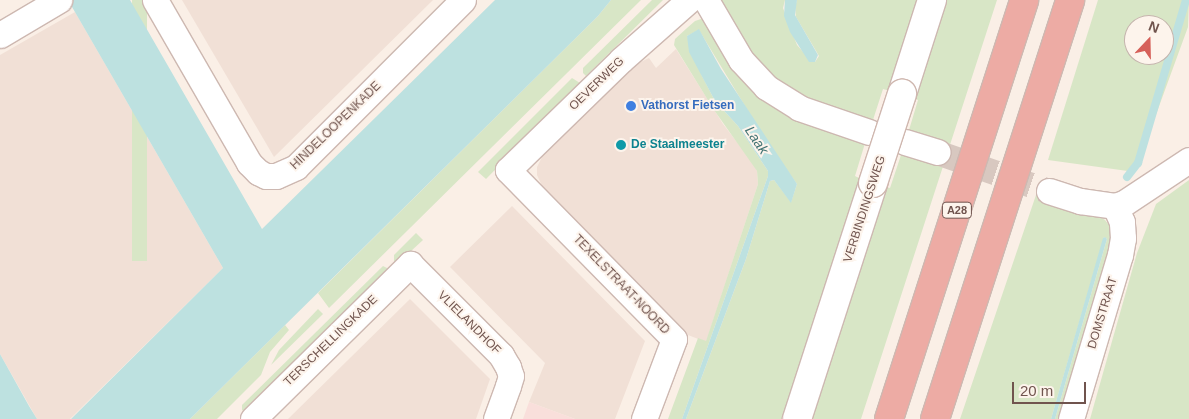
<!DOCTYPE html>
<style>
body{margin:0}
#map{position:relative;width:1189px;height:419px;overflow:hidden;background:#faefe6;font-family:Helvetica,sans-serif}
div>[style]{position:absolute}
.residential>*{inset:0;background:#f1e0d6}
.commercial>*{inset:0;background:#f9dfdb}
.green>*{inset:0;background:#d8e6c6;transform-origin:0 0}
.water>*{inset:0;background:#bde1e0}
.stream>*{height:8px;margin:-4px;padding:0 4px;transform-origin:4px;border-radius:4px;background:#bde1e0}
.street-tunnel>*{height:25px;margin-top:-12.5px;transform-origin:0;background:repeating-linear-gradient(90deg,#d8c8c0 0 25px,transparent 0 37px)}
.roads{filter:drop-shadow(1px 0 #cdb8b1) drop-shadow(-1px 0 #cdb8b1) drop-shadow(0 1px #cdb8b1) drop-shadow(0 -1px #cdb8b1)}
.street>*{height:25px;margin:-12.5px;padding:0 12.5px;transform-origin:12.5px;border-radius:12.5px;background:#fff}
.secondary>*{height:28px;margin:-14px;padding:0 14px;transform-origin:14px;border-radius:14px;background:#fff}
.highway>*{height:28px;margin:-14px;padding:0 14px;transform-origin:14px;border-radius:14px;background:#edaba4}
.bridges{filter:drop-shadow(1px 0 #cfb7af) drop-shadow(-1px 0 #cfb7af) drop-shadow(0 1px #cfb7af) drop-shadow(0 -1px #cfb7af)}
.secondary-bridge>*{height:28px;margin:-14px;padding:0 14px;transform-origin:14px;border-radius:14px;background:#fff}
.dots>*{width:14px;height:14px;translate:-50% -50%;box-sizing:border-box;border:2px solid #fdf4ec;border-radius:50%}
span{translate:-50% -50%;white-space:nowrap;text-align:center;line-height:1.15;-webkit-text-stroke:4px #fdf4ec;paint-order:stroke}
.shield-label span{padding:1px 4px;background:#fdf4ec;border:1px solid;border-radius:4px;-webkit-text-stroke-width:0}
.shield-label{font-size:11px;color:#70544e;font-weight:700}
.street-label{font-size:12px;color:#70544e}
.shop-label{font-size:12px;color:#366cbe;font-weight:700}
.left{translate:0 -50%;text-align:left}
.culture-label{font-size:12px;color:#0d838f;font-weight:700}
.water-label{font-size:14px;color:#437474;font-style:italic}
.north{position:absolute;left:1124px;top:15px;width:50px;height:50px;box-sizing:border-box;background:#fdf4ec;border:1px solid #c5b4ad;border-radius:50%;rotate:21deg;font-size:14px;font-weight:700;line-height:20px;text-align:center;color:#70544e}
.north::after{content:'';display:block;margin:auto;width:18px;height:22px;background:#d66059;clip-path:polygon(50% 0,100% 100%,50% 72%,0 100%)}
.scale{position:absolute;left:1012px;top:382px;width:74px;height:22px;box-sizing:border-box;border:2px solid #70544e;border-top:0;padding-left:6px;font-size:15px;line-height:18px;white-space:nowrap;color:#70544e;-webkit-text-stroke:4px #fdf4ec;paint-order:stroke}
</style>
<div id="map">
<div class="residential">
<div style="clip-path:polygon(182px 0,433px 0,274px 157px)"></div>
<div style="clip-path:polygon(75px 12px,223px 268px,70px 419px,37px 419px,0 354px,0 55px)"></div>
<div style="clip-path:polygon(676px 49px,723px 124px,753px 163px,757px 171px,758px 184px,706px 342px,688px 335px,543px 188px,537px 175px,537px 167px,543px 155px,630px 67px,649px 58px,656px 68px)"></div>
<div style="clip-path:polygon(512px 206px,645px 341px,615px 419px,575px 419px,529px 402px,545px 363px,450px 267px)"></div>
<div style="clip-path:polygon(410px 299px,490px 379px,476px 419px,288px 419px)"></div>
</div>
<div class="commercial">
<div style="clip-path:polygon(529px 402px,575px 419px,523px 419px)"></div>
</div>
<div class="green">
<div style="left:132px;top:0;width:15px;height:261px"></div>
<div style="clip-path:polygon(611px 0,641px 0,329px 308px,318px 293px,598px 16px)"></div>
<div style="clip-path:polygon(652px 0,663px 0,586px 76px,583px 73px,583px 68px)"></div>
<div style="clip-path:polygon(722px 0,785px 0,783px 8px,797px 45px,812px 62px,815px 62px,819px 56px,796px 17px,795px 7px,797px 0,919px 0,890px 91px,883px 89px,872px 123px,804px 101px,765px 75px,722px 6px)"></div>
<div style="clip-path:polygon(946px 0,997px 0,861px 419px,811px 419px,886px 187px,890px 188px,901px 155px,933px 164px,941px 140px,909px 130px,918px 100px,914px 98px)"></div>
<div style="clip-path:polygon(evenodd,1098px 0,1189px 0,1188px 27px,1135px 172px,1048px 160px,1098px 0,1134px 25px,1164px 25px,1164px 55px,1134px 55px,1134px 25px)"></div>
<div style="clip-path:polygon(701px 19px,705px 20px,726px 51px,866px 140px,855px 176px,861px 179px,784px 419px,686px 419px,746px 259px,770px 181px,774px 180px,791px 202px,797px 184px,768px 144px,699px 30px,687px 36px,702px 76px,715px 101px,738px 126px,768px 171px,768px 176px,682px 419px,668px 419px,698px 338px,706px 341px,758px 184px,757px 171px,714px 110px,674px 45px,675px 39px,687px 28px,695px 21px)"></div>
<div style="clip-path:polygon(572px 78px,580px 83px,486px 179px,478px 172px)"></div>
<div style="clip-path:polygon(1189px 180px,1189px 419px,1090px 419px,1137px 253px,1156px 204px)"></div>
<div style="clip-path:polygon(1036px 195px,1095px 214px,1105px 220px,1113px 230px,1115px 241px,1065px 419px,1055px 419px,1107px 239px,1104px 237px,1051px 419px,960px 419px)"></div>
<div style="clip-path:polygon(416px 233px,423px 240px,397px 264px,394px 261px,394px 255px)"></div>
<div style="clip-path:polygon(383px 266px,391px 270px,246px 413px,242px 410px,242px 405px)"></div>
<div style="clip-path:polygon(318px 309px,323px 314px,271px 365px,279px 350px)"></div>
<div style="clip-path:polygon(285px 325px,289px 330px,270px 352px,261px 375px,217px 419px,190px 419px)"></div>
</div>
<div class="water">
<div style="clip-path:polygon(68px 0,130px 0,262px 229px,495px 0,611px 0,598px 16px,190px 419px,71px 419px,223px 268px)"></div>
<div style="clip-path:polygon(785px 0,797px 0,795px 15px,818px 55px,815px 62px,809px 62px,790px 32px,784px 16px)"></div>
<div style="clip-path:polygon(699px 29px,721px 69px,797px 184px,791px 203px,774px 180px,770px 181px,746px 259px,686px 419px,682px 419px,768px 176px,768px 171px,738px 126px,715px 101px,689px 52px,687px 36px)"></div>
<div style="clip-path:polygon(1105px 237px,1107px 239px,1055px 419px,1051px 419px,1103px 238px)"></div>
<div style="clip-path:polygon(0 354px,29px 406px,37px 419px,0 419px)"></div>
</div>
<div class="stream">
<div style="left:1127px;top:177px;width:18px;rotate:-52deg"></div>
<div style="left:1138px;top:163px;width:170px;rotate:-73.6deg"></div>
</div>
<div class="street-tunnel">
<div style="left:937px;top:152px;width:119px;rotate:19.2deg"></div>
</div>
<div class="roads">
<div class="street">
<div style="left:155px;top:0;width:188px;rotate:60deg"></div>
<div style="left:249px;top:163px;width:13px;rotate:45deg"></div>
<div style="left:258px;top:172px;width:9px;rotate:27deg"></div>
<div style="left:266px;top:176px;width:10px"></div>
<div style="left:276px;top:176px;width:22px;rotate:-24deg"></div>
<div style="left:296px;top:167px;width:236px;rotate:-45deg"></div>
<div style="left:706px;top:0;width:69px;rotate:59.7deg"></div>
<div style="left:741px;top:60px;width:37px;rotate:47deg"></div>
<div style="left:766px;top:87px;width:39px;rotate:32deg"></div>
<div style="left:799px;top:108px;width:74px;rotate:18.9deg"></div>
<div style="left:0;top:35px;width:69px;rotate:-30.7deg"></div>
<div style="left:905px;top:142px;width:34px;rotate:17deg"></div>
<div style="left:1049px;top:191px;width:33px;rotate:18deg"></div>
<div style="left:1080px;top:201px;width:35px;rotate:8deg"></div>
<div style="left:1115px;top:206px;width:9px;rotate:-18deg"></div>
<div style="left:1124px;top:203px;width:78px;rotate:-33.5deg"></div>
<div style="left:253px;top:419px;width:221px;rotate:-44.6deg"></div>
<div style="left:410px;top:264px;width:129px;rotate:45deg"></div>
<div style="left:501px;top:355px;width:14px;rotate:60deg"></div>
<div style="left:508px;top:367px;width:9px;rotate:72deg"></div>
<div style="left:511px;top:376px;width:10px;rotate:107deg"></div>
<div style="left:508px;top:386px;width:35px;rotate:110deg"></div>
<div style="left:644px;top:419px;width:85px;rotate:-69.4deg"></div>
<div style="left:674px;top:339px;width:237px;rotate:-134.5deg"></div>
<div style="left:508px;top:170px;width:158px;rotate:-44.2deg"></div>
<div style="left:621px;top:60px;width:91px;rotate:-41.4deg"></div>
<div style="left:1071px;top:419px;width:171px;rotate:-73.4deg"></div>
<div style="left:1120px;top:255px;width:17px;rotate:-80deg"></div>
<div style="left:1123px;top:238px;width:16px;rotate:-94deg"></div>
<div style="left:1122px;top:222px;width:17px;rotate:-114deg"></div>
</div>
<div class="secondary">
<div style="left:902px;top:94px;width:99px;rotate:-72.3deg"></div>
<div style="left:797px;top:419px;width:248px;rotate:-72.1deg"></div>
</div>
<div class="highway">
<div style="left:889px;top:419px;width:440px;rotate:-72.1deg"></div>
<div style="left:935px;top:419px;width:440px;rotate:-72.1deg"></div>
</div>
</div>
<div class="bridges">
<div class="secondary-bridge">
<div style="left:873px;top:183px;width:94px;rotate:-72deg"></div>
</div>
</div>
<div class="dots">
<div style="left:631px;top:106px;background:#3f7fe0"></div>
<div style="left:621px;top:145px;background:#0f9aa8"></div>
</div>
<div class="shield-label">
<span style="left:957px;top:210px">A28</span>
</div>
<div class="street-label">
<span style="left:597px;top:84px;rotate:-44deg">OEVERWEG</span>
<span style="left:336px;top:126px;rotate:-44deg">HINDELOOPENKADE</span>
<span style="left:865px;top:209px;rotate:-72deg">VERBINDINGSWEG</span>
<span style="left:621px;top:285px;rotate:46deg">TEXELSTRAAT-NOORD</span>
<span style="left:1103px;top:313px;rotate:-73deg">DOMSTRAAT</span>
<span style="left:469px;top:323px;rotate:45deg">VLIELANDHOF</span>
<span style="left:331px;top:341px;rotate:-44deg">TERSCHELLINGKADE</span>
</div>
<div class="shop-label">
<span class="left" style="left:641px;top:106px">Vathorst Fietsen</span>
</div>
<div class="culture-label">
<span class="left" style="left:631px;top:145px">De Staalmeester</span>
</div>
<div class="water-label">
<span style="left:757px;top:140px;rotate:56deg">Laak</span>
</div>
<div class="north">N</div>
<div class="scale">20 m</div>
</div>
